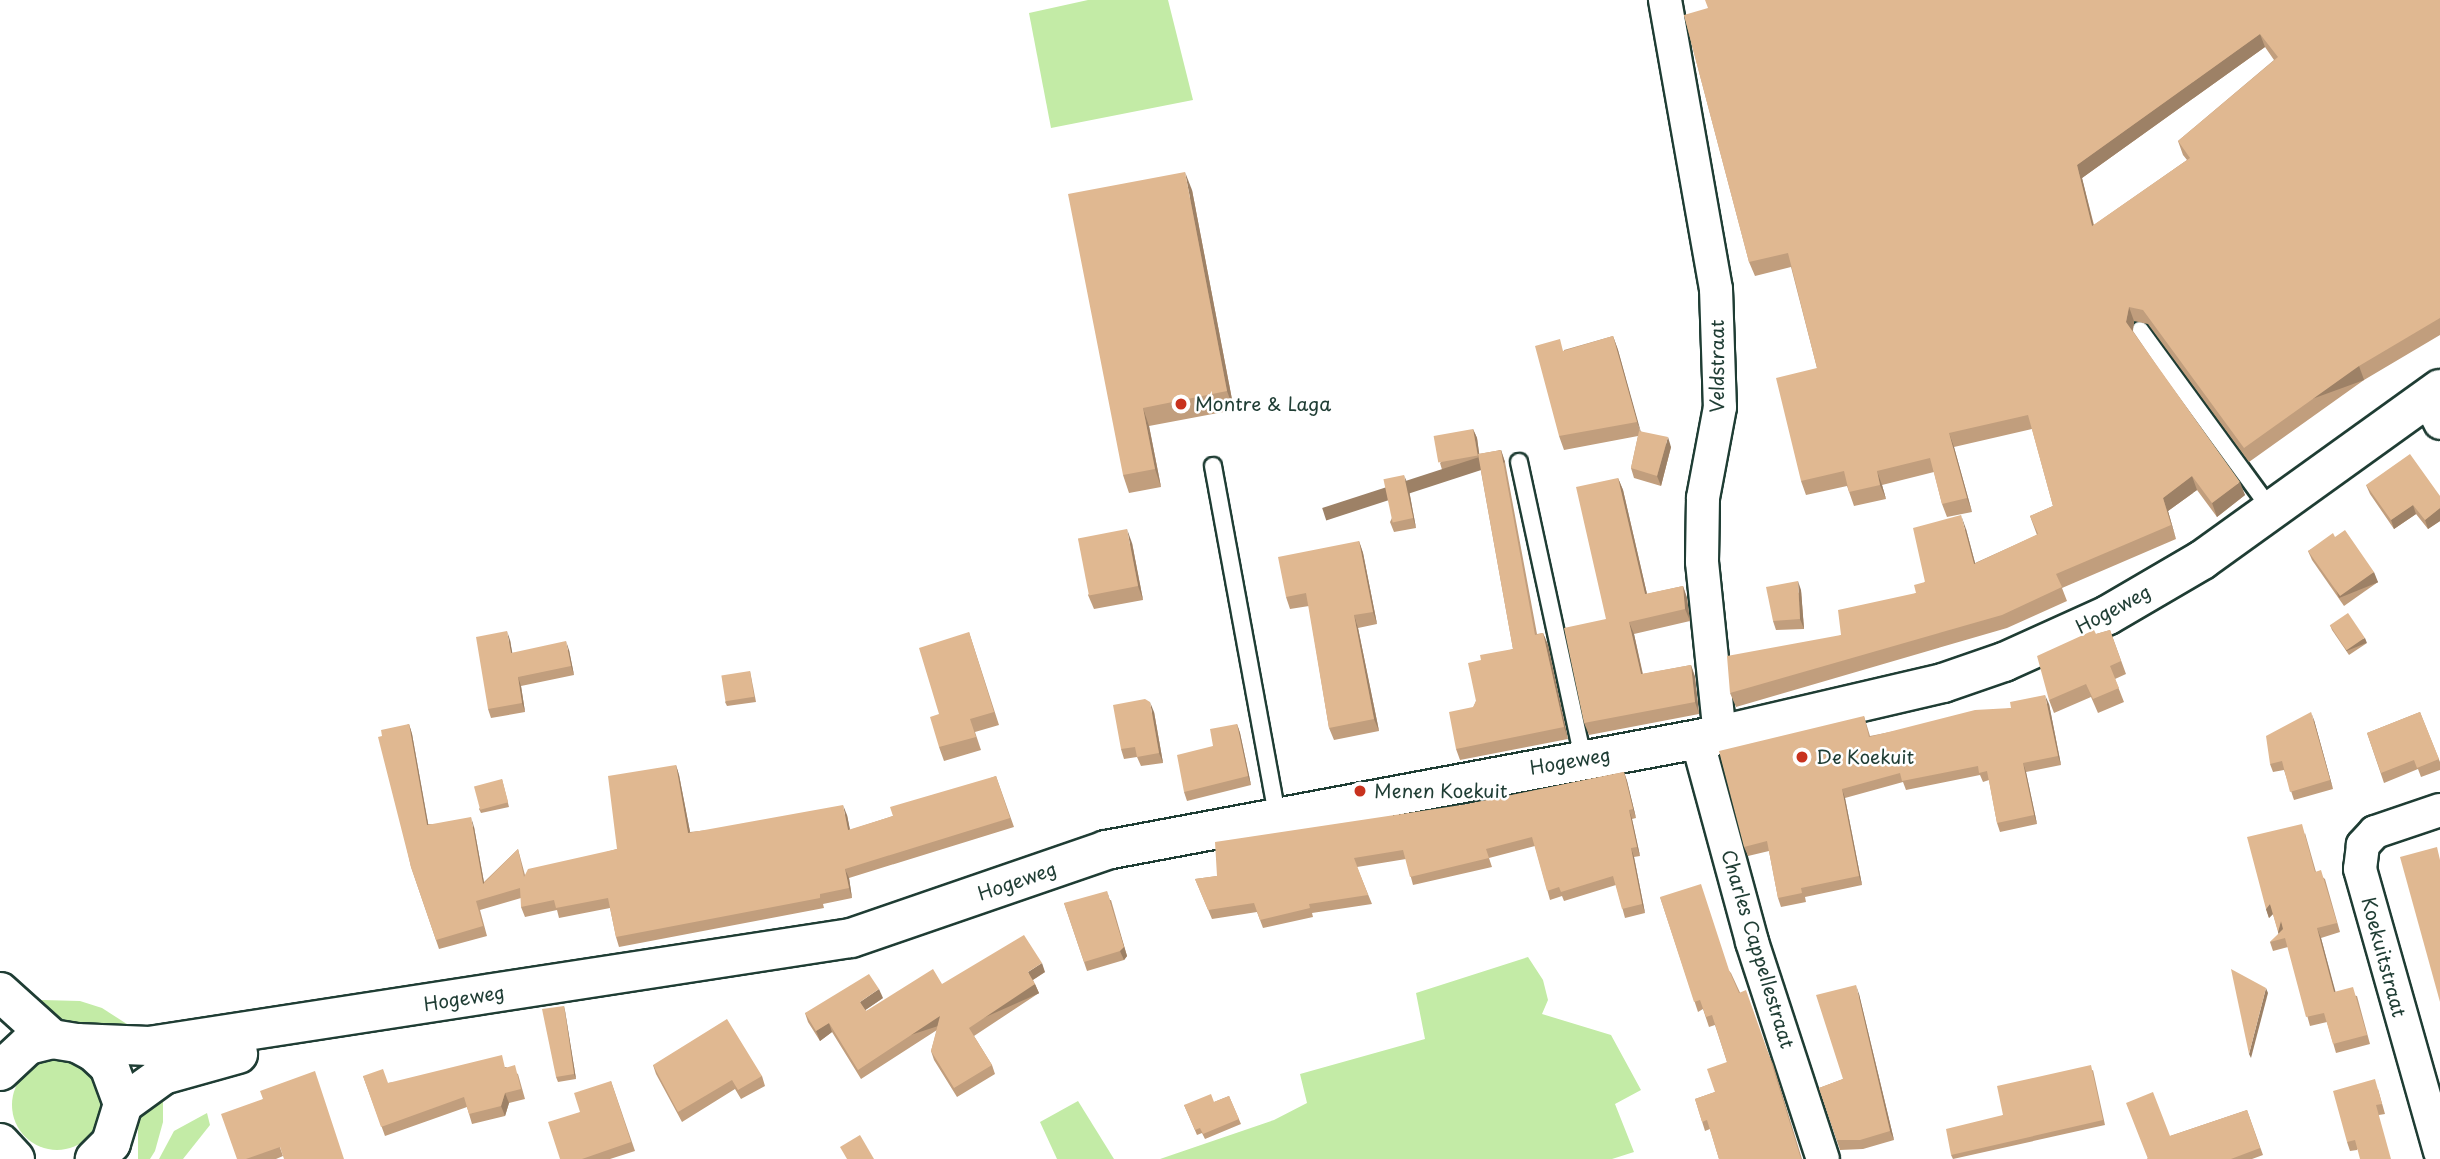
<!DOCTYPE html>
<style>
body{margin:0}
#map{position:relative;width:2440px;height:1159px;overflow:hidden;background:#fff;font-family:"Playpen Sans",sans-serif}
div>[style]{position:absolute}
.green>*{inset:0;background:#c3eba6}
.round{border-radius:50%}
.roads{filter:drop-shadow(2px 0 #1f3d34) drop-shadow(-2px 0 #1f3d34) drop-shadow(0 2px #1f3d34) drop-shadow(0 -2px #1f3d34)}
.lane>*{height:16px;margin:-8px;padding:0 8px;transform-origin:8px;border-radius:8px;background:#fff}
.street>*{height:32px;margin:-16px;padding:0 16px;transform-origin:16px;border-radius:16px;background:#fff}
.secondary>*{height:38px;margin:-19px;padding:0 19px;transform-origin:19px;border-radius:19px;background:#fff}
.wall>*{inset:0;background:#c19e7d}
.shaded-wall>*{inset:0;background:#9d8166;transform-origin:0 0}
.building>*{inset:0;background:#e0b891;transform-origin:0 0}
.dots>*{width:19px;height:19px;translate:-50% -50%;box-sizing:border-box;border:4px solid #fff;border-radius:50%}
span{translate:-50% -50%;white-space:nowrap;text-align:center;line-height:1.15;-webkit-text-stroke:5px #fff;paint-order:stroke}
.street-label{font-size:19px;color:#1f3d34}
.poi-label{font-size:19px;color:#1f3d34}
.left{translate:0 -50%;text-align:left}
</style>
<div id="map">
<div class="green">
<div style="clip-path:polygon(1088px 0,1168px 0,1193px 100px,1051px 128px,1029px 13px)"></div>
<div style="clip-path:polygon(1528px 957px,1543px 980px,1548px 1000px,1542px 1014px,1611px 1035px,1641px 1090px,1615px 1104px,1634px 1152px,1612px 1159px,1160px 1159px,1274px 1120px,1307px 1103px,1300px 1074px,1425px 1039px,1416px 993px)"></div>
<div style="clip-path:polygon(42px 1000px,80px 1001px,102px 1008px,130px 1026px,137px 1036px,61px 1022px,29px 1006px)"></div>
<div class="round" style="left:12px;top:1060px;width:90px;height:90px"></div>
<div style="clip-path:polygon(163px 1099px,163px 1122px,155px 1151px,150px 1159px,138px 1159px,138px 1125px,144px 1110px)"></div>
<div style="clip-path:polygon(1078px 1101px,1114px 1159px,1057px 1159px,1040px 1122px)"></div>
<div style="clip-path:polygon(207px 1113px,210px 1125px,183px 1159px,159px 1159px,174px 1131px)"></div>
</div>
<div class="roads">
<div class="lane">
<div style="left:2140px;top:330px;width:220px;rotate:53.9deg"></div>
<div style="left:1519px;top:462px;width:304px;rotate:77.8deg"></div>
<div style="left:1213px;top:466px;width:355px;rotate:79.6deg"></div>
</div>
<div class="street">
<div style="left:1665px;top:0;width:293px;rotate:80deg"></div>
<div style="left:1716px;top:289px;width:118px;rotate:88.1deg"></div>
<div style="left:1720px;top:407px;width:93px;rotate:100.6deg"></div>
<div style="left:1703px;top:498px;width:64px;rotate:90.9deg"></div>
<div style="left:1702px;top:562px;width:174px;rotate:84.1deg"></div>
<div style="left:2427px;top:397px;width:29px;rotate:63deg"></div>
<div style="left:1697px;top:739px;width:210px;rotate:74.8deg"></div>
<div style="left:1752px;top:942px;width:228px;rotate:71.9deg"></div>
<div style="left:2440px;top:810px;width:69px;rotate:161.3deg"></div>
<div style="left:2375px;top:832px;width:18px;rotate:133deg"></div>
<div style="left:2363px;top:845px;width:24px;rotate:97deg"></div>
<div style="left:2360px;top:869px;width:294px;rotate:74.2deg"></div>
</div>
<div class="secondary">
<div style="left:0;top:992px;width:70px;rotate:42.1deg"></div>
<div style="left:77px;top:1043px;width:72px;rotate:2.4deg"></div>
<div style="left:149px;top:1046px;width:710px;rotate:-8.75deg"></div>
<div style="left:851px;top:938px;width:270px;rotate:-19deg"></div>
<div style="left:1106px;top:850px;width:625px;rotate:-10.61deg"></div>
<div style="left:1720px;top:735px;width:229px;rotate:-13.1deg"></div>
<div style="left:1943px;top:683px;width:65px;rotate:-19deg"></div>
<div style="left:2004px;top:662px;width:114px;rotate:-24.3deg"></div>
<div style="left:2108px;top:615px;width:109px;rotate:-30.3deg"></div>
<div style="left:2202px;top:560px;width:293px;rotate:-35.7deg"></div>
<div style="left:0;top:1071px;width:38px;rotate:-43deg"></div>
<div style="left:28px;top:1045px;width:25px;rotate:-14deg"></div>
<div style="left:52px;top:1039px;width:25px;rotate:9deg"></div>
<div style="left:77px;top:1043px;width:19px;rotate:28deg"></div>
<div style="left:94px;top:1052px;width:21px;rotate:43deg"></div>
<div style="left:109px;top:1066px;width:40px;rotate:69.8deg"></div>
<div style="left:123px;top:1104px;width:41px;rotate:107.1deg"></div>
<div style="left:111px;top:1143px;width:23px;rotate:135deg"></div>
<div style="left:123px;top:1104px;width:49px;rotate:-35.9deg"></div>
<div style="left:163px;top:1075px;width:78px;rotate:-15.6deg"></div>
<div style="left:0;top:1143px;width:22px;rotate:47deg"></div>
</div>
</div>
<div class="wall">
<div style="clip-path:polygon(evenodd,2440px 0,2440px 335px,2364px 380px,2249px 462px,2148px 324px,2134px 321px,2133px 331px,2245px 495px,2217px 517px,2197px 490px,2168px 511px,2176px 539px,2062px 588px,2067px 601px,2007px 628px,1736px 707px,1730px 693px,1841px 635px,1916px 593px,1966px 529px,1975px 563px,2037px 535px,2030px 516px,2053px 506px,2032px 429px,1954px 447px,1972px 512px,1947px 517px,1942px 504px,1934px 472px,1882px 485px,1886px 499px,1854px 506px,1847px 486px,1806px 495px,1801px 481px,1817px 368px,1791px 267px,1755px 276px,1749px 262px,1684px 15px,2440px 0,2265px 47px,2274px 60px,2178px 141px,2183px 155px,2187px 160px,2094px 225px,2082px 178px,2265px 47px)"></div>
<div style="clip-path:polygon(1192px 190px,1234px 410px,1149px 426px,1161px 487px,1129px 493px,1123px 475px)"></div>
<div style="clip-path:polygon(1613px 336px,1618px 350px,1640px 431px,1671px 447px,1661px 486px,1634px 478px,1631px 468px,1638px 436px,1564px 450px,1559px 436px,1564px 350px)"></div>
<div style="clip-path:polygon(1473px 429px,1477px 438px,1479px 454px,1501px 450px,1505px 462px,1537px 634px,1543px 633px,1548px 645px,1568px 739px,1460px 760px,1456px 749px,1476px 701px,1481px 660px,1513px 649px,1480px 466px,1443px 473px,1440px 463px)"></div>
<div style="clip-path:polygon(1618px 478px,1623px 490px,1647px 594px,1683px 586px,1687px 598px,1690px 621px,1634px 634px,1643px 674px,1691px 665px,1695px 677px,1699px 714px,1589px 735px,1584px 723px,1606px 619px)"></div>
<div style="clip-path:polygon(1408px 485px,1416px 528px,1394px 532px,1390px 522px)"></div>
<div style="clip-path:polygon(2366px 485px,2440px 496px,2440px 521px,2428px 529px,2416px 514px,2394px 529px,2370px 494px)"></div>
<div style="clip-path:polygon(2335px 537px,2378px 582px,2344px 606px,2312px 560px,2308px 551px)"></div>
<div style="clip-path:polygon(1359px 541px,1363px 553px,1377px 624px,1358px 628px,1379px 731px,1334px 740px,1329px 728px,1309px 606px,1290px 609px,1286px 597px)"></div>
<div style="clip-path:polygon(1132px 543px,1143px 600px,1094px 609px,1088px 595px)"></div>
<div style="clip-path:polygon(1801px 590px,1804px 629px,1776px 630px,1773px 621px)"></div>
<div style="clip-path:polygon(2330px 625px,2367px 643px,2349px 655px,2332px 630px)"></div>
<div style="clip-path:polygon(2110px 630px,2126px 674px,2115px 679px,2124px 702px,2098px 713px,2091px 697px,2054px 713px,2049px 700px,2096px 634px)"></div>
<div style="clip-path:polygon(969px 632px,999px 725px,975px 732px,981px 750px,944px 761px,939px 747px,939px 714px)"></div>
<div style="clip-path:polygon(510px 640px,512px 653px,569px 650px,574px 675px,521px 686px,525px 712px,491px 718px,488px 709px)"></div>
<div style="clip-path:polygon(750px 671px,756px 702px,727px 706px,725px 702px)"></div>
<div style="clip-path:polygon(2049px 704px,2061px 765px,2026px 772px,2037px 824px,2000px 832px,1997px 823px,1989px 780px,1983px 782px,1980px 775px,1906px 790px,1903px 782px,1845px 798px,1862px 885px,1805px 897px,1806px 902px,1781px 907px,1778px 898px,1769px 851px,1748px 856px,1744px 847px,1864px 716px,1870px 736px,2011px 708px)"></div>
<div style="clip-path:polygon(1154px 712px,1163px 763px,1141px 766px,1137px 757px,1124px 759px,1121px 749px)"></div>
<div style="clip-path:polygon(2420px 712px,2440px 762px,2440px 770px,2421px 777px,2418px 769px,2384px 783px,2367px 733px)"></div>
<div style="clip-path:polygon(2314px 720px,2333px 789px,2294px 800px,2284px 770px,2273px 772px,2270px 764px)"></div>
<div style="clip-path:polygon(409px 724px,412px 734px,428px 824px,474px 827px,484px 882px,518px 849px,525px 875px,617px 849px,676px 765px,679px 775px,690px 832px,847px 815px,850px 830px,893px 816px,996px 776px,1014px 827px,849px 878px,852px 898px,823px 904px,824px 908px,619px 947px,616px 937px,610px 908px,559px 918px,557px 910px,525px 917px,521px 907px,521px 898px,480px 910px,487px 936px,439px 949px,411px 867px,382px 736px)"></div>
<div style="clip-path:polygon(1237px 724px,1240px 733px,1251px 785px,1187px 801px,1184px 792px,1213px 746px)"></div>
<div style="clip-path:polygon(1624px 772px,1627px 781px,1636px 818px,1632px 819px,1640px 856px,1634px 857px,1645px 913px,1625px 918px,1616px 885px,1564px 901px,1562px 896px,1550px 900px,1535px 846px,1489px 858px,1492px 867px,1413px 885px,1406px 859px,1357px 867px,1372px 904px,1312px 913px,1313px 917px,1263px 928px,1257px 912px,1212px 919px,1195px 879px,1217px 876px,1468px 804px)"></div>
<div style="clip-path:polygon(502px 779px,509px 807px,481px 813px,479px 809px)"></div>
<div style="clip-path:polygon(2305px 833px,2316px 872px,2325px 879px,2340px 932px,2321px 938px,2335px 992px,2357px 996px,2370px 1044px,2336px 1053px,2327px 1022px,2310px 1026px,2288px 947px,2273px 951px,2270px 942px,2279px 934px,2273px 914px,2269px 918px,2266px 909px)"></div>
<div style="clip-path:polygon(1660px 897px,1731px 973px,1773px 1064px,1802px 1159px,1719px 1159px,1710px 1129px,1705px 1131px,1695px 1099px,1715px 1092px,1727px 1062px,1715px 1025px,1709px 1027px,1703px 1009px,1698px 1012px)"></div>
<div style="clip-path:polygon(1111px 900px,1127px 956px,1124px 960px,1087px 971px,1064px 903px)"></div>
<div style="clip-path:polygon(1045px 972px,1033px 980px,1039px 993px,974px 1036px,992px 1065px,995px 1074px,957px 1097px,934px 1060px,931px 1051px,937px 1030px,861px 1079px,832px 1032px,820px 1041px,808px 1022px,805px 1013px,883px 998px,865px 1010px,866px 1011px,942px 984px)"></div>
<div style="clip-path:polygon(1859px 994px,1894px 1140px,1863px 1149px,1840px 1150px,1819px 1088px,1843px 1079px)"></div>
<div style="clip-path:polygon(564px 1006px,565px 1011px,576px 1079px,558px 1082px,556px 1077px)"></div>
<div style="clip-path:polygon(653px 1065px,762px 1076px,765px 1086px,741px 1099px,735px 1089px,682px 1122px,656px 1074px)"></div>
<div style="clip-path:polygon(506px 1067px,518px 1074px,525px 1099px,509px 1103px,505px 1116px,472px 1124px,467px 1107px,385px 1136px,363px 1076px,388px 1083px)"></div>
<div style="clip-path:polygon(2093px 1070px,2105px 1125px,1953px 1159px,1951px 1155px,2003px 1115px)"></div>
<div style="clip-path:polygon(611px 1081px,635px 1151px,610px 1159px,560px 1159px,580px 1112px)"></div>
<div style="clip-path:polygon(2378px 1089px,2385px 1114px,2379px 1115px,2357px 1150px,2350px 1151px,2347px 1142px)"></div>
<div style="clip-path:polygon(1229px 1096px,1241px 1124px,1205px 1139px,1202px 1133px,1197px 1135px,1184px 1105px,1214px 1102px)"></div>
<div style="clip-path:polygon(263px 1099px,283px 1156px,276px 1159px,237px 1159px)"></div>
<div style="clip-path:polygon(2247px 1110px,2263px 1155px,2252px 1159px,2147px 1159px,2170px 1136px)"></div>
</div>
<div class="shaded-wall">
<div style="clip-path:polygon(2260px 34px,2265px 47px,2082px 178px,2097px 240px,2092px 226px,2077px 165px)"></div>
<div style="clip-path:polygon(1185px 172px,1192px 190px,1234px 410px,1227px 391px)"></div>
<div style="clip-path:polygon(2129px 307px,2134px 321px,2132px 336px,2126px 322px)"></div>
<div style="clip-path:polygon(1613px 336px,1618px 350px,1642px 436px,1637px 422px)"></div>
<div style="left:2359px;top:366px;width:15px;height:141px;rotate:70deg"></div>
<div style="clip-path:polygon(1143px 408px,1149px 426px,1161px 487px,1155px 469px)"></div>
<div style="clip-path:polygon(1473px 429px,1477px 438px,1481px 466px,1478px 456px)"></div>
<div style="clip-path:polygon(1949px 433px,1954px 447px,1972px 512px,1967px 498px)"></div>
<div style="clip-path:polygon(1668px 437px,1671px 447px,1661px 486px,1657px 476px)"></div>
<div style="left:1501px;top:450px;width:13px;height:188px;rotate:72deg"></div>
<div style="clip-path:polygon(1877px 471px,1882px 485px,1886px 499px,1880px 485px)"></div>
<div style="clip-path:polygon(1404px 475px,1408px 485px,1416px 528px,1413px 518px)"></div>
<div style="clip-path:polygon(2192px 476px,2197px 490px,2168px 511px,2176px 539px,2163px 498px)"></div>
<div style="clip-path:polygon(1618px 478px,1623px 490px,1650px 607px,1645px 594px)"></div>
<div style="clip-path:polygon(2240px 482px,2245px 495px,2217px 517px,2212px 503px)"></div>
<div style="clip-path:polygon(2413px 505px,2416px 514px,2394px 529px,2391px 520px)"></div>
<div style="clip-path:polygon(2440px 508px,2440px 521px,2428px 529px,2425px 520px)"></div>
<div style="clip-path:polygon(1961px 515px,1966px 529px,1979px 578px,1974px 564px)"></div>
<div style="clip-path:polygon(1127px 529px,1132px 543px,1143px 600px,1138px 586px)"></div>
<div style="clip-path:polygon(1359px 541px,1363px 553px,1377px 624px,1373px 612px)"></div>
<div style="left:2374px;top:572px;width:11px;height:42px;rotate:68deg"></div>
<div style="clip-path:polygon(1798px 581px,1801px 590px,1804px 629px,1800px 619px)"></div>
<div style="clip-path:polygon(1683px 586px,1687px 598px,1690px 621px,1685px 609px)"></div>
<div style="clip-path:polygon(1354px 615px,1358px 628px,1379px 731px,1374px 719px)"></div>
<div style="clip-path:polygon(1629px 622px,1634px 634px,1645px 686px,1641px 674px)"></div>
<div style="clip-path:polygon(507px 631px,510px 640px,514px 662px,511px 653px)"></div>
<div style="clip-path:polygon(1543px 633px,1548px 645px,1568px 739px,1564px 727px)"></div>
<div style="left:2365px;top:638px;width:5px;height:22px;rotate:68deg"></div>
<div style="clip-path:polygon(566px 641px,569px 650px,574px 675px,571px 666px)"></div>
<div style="clip-path:polygon(1691px 665px,1695px 677px,1699px 714px,1695px 702px)"></div>
<div style="clip-path:polygon(518px 677px,521px 686px,525px 712px,522px 703px)"></div>
<div style="clip-path:polygon(2045px 695px,2049px 704px,2061px 765px,2058px 756px)"></div>
<div style="clip-path:polygon(1150px 702px,1154px 712px,1163px 763px,1159px 753px)"></div>
<div style="clip-path:polygon(2311px 712px,2314px 720px,2333px 789px,2330px 780px)"></div>
<div style="clip-path:polygon(409px 724px,412px 734px,430px 834px,427px 825px)"></div>
<div style="clip-path:polygon(1237px 724px,1240px 733px,1251px 785px,1248px 776px)"></div>
<div style="clip-path:polygon(2023px 763px,2026px 772px,2037px 824px,2034px 815px)"></div>
<div style="clip-path:polygon(676px 765px,679px 775px,692px 842px,688px 833px)"></div>
<div style="clip-path:polygon(1624px 772px,1627px 781px,1636px 818px,1633px 809px)"></div>
<div style="clip-path:polygon(1842px 789px,1845px 798px,1862px 885px,1859px 876px)"></div>
<div style="clip-path:polygon(843px 805px,847px 815px,852px 840px,848px 830px)"></div>
<div style="clip-path:polygon(1629px 810px,1632px 819px,1640px 856px,1637px 847px)"></div>
<div style="clip-path:polygon(471px 817px,474px 827px,486px 894px,483px 884px)"></div>
<div style="clip-path:polygon(1631px 848px,1634px 857px,1645px 913px,1642px 904px)"></div>
<div style="clip-path:polygon(845px 869px,849px 878px,852px 898px,849px 888px)"></div>
<div style="clip-path:polygon(1107px 891px,1127px 956px,1124px 960px,1120px 951px)"></div>
<div style="clip-path:polygon(2270px 904px,2274px 913px,2269px 918px,2266px 909px)"></div>
<div style="clip-path:polygon(2281px 921px,2284px 930px,2280px 939px,2278px 932px)"></div>
<div style="clip-path:polygon(2317px 928px,2321px 938px,2338px 1001px,2334px 992px)"></div>
<div style="clip-path:polygon(1042px 963px,1045px 972px,1031px 981px,1028px 972px)"></div>
<div style="left:1035px;top:984px;width:10px;height:79px;rotate:66deg"></div>
<div style="clip-path:polygon(1856px 985px,1859px 994px,1894px 1140px,1890px 1131px)"></div>
<div style="clip-path:polygon(2266px 988px,2268px 993px,2251px 1058px,2249px 1054px)"></div>
<div style="clip-path:polygon(879px 989px,883px 998px,864px 1011px,860px 1002px)"></div>
<div style="clip-path:polygon(564px 1006px,565px 1011px,576px 1079px,574px 1074px)"></div>
<div style="left:940px;top:1016px;width:9px;height:98px;rotate:72deg"></div>
<div style="clip-path:polygon(829px 1023px,832px 1032px,820px 1041px,816px 1031px)"></div>
<div style="clip-path:polygon(505px 1093px,509px 1103px,505px 1116px,501px 1106px)"></div>
</div>
<div class="building">
<div style="clip-path:polygon(evenodd,1705px 0,2440px 0,2440px 318px,2359px 366px,2244px 448px,2143px 310px,2129px 307px,2126px 322px,2240px 482px,2212px 503px,2192px 476px,2163px 498px,2171px 525px,2056px 574px,2062px 587px,2002px 615px,1730px 693px,1727px 656px,1841px 635px,1838px 610px,1916px 593px,1914px 585px,1925px 582px,1913px 528px,1961px 515px,1974px 564px,2038px 534px,2030px 516px,2053px 506px,2028px 415px,1949px 433px,1967px 498px,1942px 504px,1930px 458px,1877px 471px,1880px 485px,1849px 492px,1844px 471px,1801px 481px,1776px 378px,1817px 368px,1788px 253px,1749px 262px,1684px 15px,1708px 8px,1705px 0,2260px 34px,2278px 57px,2178px 141px,2190px 158px,2092px 226px,2077px 165px,2260px 34px)"></div>
<div style="clip-path:polygon(1185px 172px,1227px 391px,1143px 408px,1155px 469px,1123px 475px,1068px 194px)"></div>
<div style="clip-path:polygon(1613px 336px,1637px 422px,1559px 436px,1535px 346px,1560px 339px,1563px 351px)"></div>
<div style="left:1473px;top:429px;width:27px;height:40px;rotate:80deg"></div>
<div style="clip-path:polygon(1639px 431px,1668px 437px,1657px 476px,1631px 468px)"></div>
<div style="clip-path:polygon(1501px 450px,1535px 635px,1543px 633px,1564px 727px,1456px 749px,1449px 712px,1473px 707px,1476px 701px,1468px 663px,1481px 660px,1480px 655px,1513px 649px,1478px 454px)"></div>
<div style="clip-path:polygon(2410px 454px,2440px 496px,2440px 508px,2425px 520px,2413px 505px,2391px 520px,2366px 485px)"></div>
<div style="left:1404px;top:475px;width:44px;height:21px;rotate:78deg"></div>
<div style="clip-path:polygon(1618px 478px,1645px 594px,1683px 586px,1685px 609px,1629px 622px,1641px 674px,1691px 665px,1695px 702px,1584px 723px,1564px 628px,1606px 619px,1576px 487px)"></div>
<div style="left:1127px;top:529px;width:58px;height:50px;rotate:79deg"></div>
<div style="clip-path:polygon(2345px 530px,2374px 572px,2340px 596px,2308px 551px,2333px 533px,2335px 537px)"></div>
<div style="clip-path:polygon(1359px 541px,1373px 612px,1354px 615px,1374px 719px,1329px 728px,1306px 593px,1286px 597px,1278px 557px)"></div>
<div style="clip-path:polygon(1798px 581px,1800px 619px,1773px 621px,1766px 587px)"></div>
<div style="left:2348px;top:613px;width:30px;height:22px;rotate:56deg"></div>
<div style="clip-path:polygon(2094px 630px,2096px 634px,2110px 630px,2121px 661px,2110px 666px,2119px 688px,2093px 699px,2086px 684px,2049px 700px,2037px 656px)"></div>
<div style="clip-path:polygon(507px 631px,511px 653px,566px 641px,571px 666px,518px 677px,522px 703px,488px 709px,476px 637px)"></div>
<div style="clip-path:polygon(969px 632px,994px 712px,970px 719px,976px 737px,939px 747px,930px 717px,939px 714px,919px 648px)"></div>
<div style="left:750px;top:671px;width:26px;height:29px;rotate:81deg"></div>
<div style="clip-path:polygon(2045px 695px,2058px 756px,2023px 763px,2034px 815px,1997px 823px,1987px 771px,1979px 773px,1978px 766px,1902px 781px,1900px 773px,1842px 789px,1859px 876px,1801px 888px,1802px 893px,1778px 898px,1767px 841px,1744px 847px,1719px 751px,1864px 716px,1869px 737px,1975px 710px,2011px 708px,2010px 702px)"></div>
<div style="clip-path:polygon(1145px 699px,1150px 702px,1159px 753px,1137px 757px,1135px 747px,1121px 749px,1113px 705px)"></div>
<div style="clip-path:polygon(2311px 712px,2330px 780px,2290px 792px,2282px 761px,2270px 764px,2266px 736px)"></div>
<div style="clip-path:polygon(2420px 712px,2439px 759px,2417px 768px,2414px 760px,2381px 773px,2367px 733px)"></div>
<div style="clip-path:polygon(409px 724px,427px 825px,471px 817px,483px 884px,518px 849px,524px 877px,528px 869px,617px 849px,608px 776px,676px 765px,688px 833px,843px 805px,848px 830px,893px 816px,890px 807px,996px 776px,1010px 818px,845px 869px,849px 888px,820px 894px,820px 898px,616px 937px,608px 898px,556px 908px,554px 900px,521px 907px,520px 888px,476px 901px,483px 926px,436px 940px,411px 867px,378px 737px,382px 736px,381px 730px)"></div>
<div style="clip-path:polygon(1237px 724px,1248px 776px,1184px 792px,1177px 755px,1213px 746px,1210px 729px)"></div>
<div style="clip-path:polygon(1624px 772px,1633px 809px,1629px 810px,1637px 847px,1631px 848px,1642px 904px,1622px 909px,1613px 876px,1561px 892px,1559px 887px,1547px 891px,1532px 837px,1486px 849px,1489px 858px,1410px 877px,1403px 850px,1354px 858px,1368px 895px,1309px 904px,1310px 908px,1260px 920px,1254px 903px,1208px 910px,1195px 879px,1217px 876px,1215px 842px,1468px 804px)"></div>
<div style="left:502px;top:779px;width:24px;height:29px;rotate:75deg"></div>
<div style="clip-path:polygon(2302px 824px,2315px 872px,2321px 870px,2337px 923px,2317px 928px,2334px 992px,2353px 987px,2367px 1035px,2333px 1044px,2324px 1013px,2306px 1017px,2285px 938px,2270px 942px,2283px 929px,2281px 921px,2278px 932px,2270px 904px,2266px 909px,2247px 837px)"></div>
<div style="clip-path:polygon(2437px 847px,2440px 860px,2440px 1002px,2400px 857px)"></div>
<div style="clip-path:polygon(1701px 884px,1729px 970px,1739px 993px,1746px 990px,1769px 1055px,1801px 1159px,1719px 1159px,1707px 1120px,1702px 1122px,1695px 1099px,1715px 1092px,1707px 1069px,1727px 1062px,1712px 1015px,1706px 1017px,1700px 1000px,1694px 1002px,1660px 897px)"></div>
<div style="clip-path:polygon(1107px 891px,1124px 947px,1120px 951px,1084px 962px,1064px 903px)"></div>
<div style="clip-path:polygon(1024px 935px,1042px 963px,1028px 972px,1035px 984px,969px 1028px,992px 1065px,954px 1088px,931px 1051px,940px 1016px,858px 1070px,829px 1023px,816px 1031px,805px 1013px,869px 974px,879px 989px,860px 1002px,866px 1011px,933px 969px,942px 984px)"></div>
<div style="clip-path:polygon(2231px 969px,2266px 988px,2249px 1054px)"></div>
<div style="clip-path:polygon(1856px 985px,1890px 1131px,1860px 1140px,1837px 1140px,1819px 1088px,1843px 1079px,1816px 995px)"></div>
<div style="clip-path:polygon(564px 1006px,574px 1074px,556px 1077px,542px 1009px)"></div>
<div style="clip-path:polygon(727px 1019px,762px 1076px,738px 1090px,732px 1080px,678px 1112px,653px 1065px)"></div>
<div style="clip-path:polygon(502px 1055px,505px 1068px,515px 1065px,521px 1089px,505px 1093px,501px 1106px,469px 1114px,464px 1097px,381px 1127px,363px 1076px,383px 1069px,388px 1083px)"></div>
<div style="clip-path:polygon(2091px 1065px,2103px 1120px,1951px 1155px,1946px 1129px,2003px 1115px,1997px 1086px)"></div>
<div style="clip-path:polygon(315px 1071px,344px 1159px,284px 1159px,280px 1147px,246px 1159px,237px 1159px,221px 1114px,263px 1099px,260px 1091px)"></div>
<div style="clip-path:polygon(2375px 1079px,2382px 1104px,2376px 1105px,2391px 1159px,2360px 1159px,2355px 1140px,2347px 1142px,2333px 1091px)"></div>
<div style="clip-path:polygon(611px 1081px,631px 1142px,582px 1159px,560px 1159px,548px 1122px,580px 1112px,574px 1093px)"></div>
<div style="clip-path:polygon(2153px 1092px,2170px 1136px,2247px 1110px,2260px 1148px,2231px 1159px,2148px 1159px,2126px 1103px)"></div>
<div style="clip-path:polygon(1211px 1094px,1214px 1102px,1229px 1096px,1239px 1119px,1203px 1134px,1200px 1128px,1195px 1130px,1184px 1105px)"></div>
<div style="clip-path:polygon(860px 1135px,874px 1159px,847px 1159px,840px 1147px)"></div>
</div>
<div class="dots">
<div style="left:1181px;top:404px;background:#c8321e"></div>
<div style="left:1802px;top:757px;background:#c8321e"></div>
<div style="left:1360px;top:791px;background:#c8321e"></div>
</div>
<div class="street-label">
<span style="left:1717px;top:366px;rotate:-90deg">Veldstraat</span>
<span style="left:2113px;top:609px;rotate:-28deg">Hogeweg</span>
<span style="left:1570px;top:761px;rotate:-10deg">Hogeweg</span>
<span style="left:1017px;top:881px;rotate:-19deg">Hogeweg</span>
<span style="left:1758px;top:949px;rotate:73deg">Charles Cappellestraat</span>
<span style="left:2384px;top:957px;rotate:75deg">Koekuitstraat</span>
<span style="left:464px;top:998px;rotate:-9deg">Hogeweg</span>
</div>
<div class="poi-label">
<span class="left" style="left:1195px;top:404px">Montre &amp; Laga</span>
<span class="left" style="left:1816px;top:757px">De Koekuit</span>
<span class="left" style="left:1374px;top:791px">Menen Koekuit</span>
</div>
</div>
